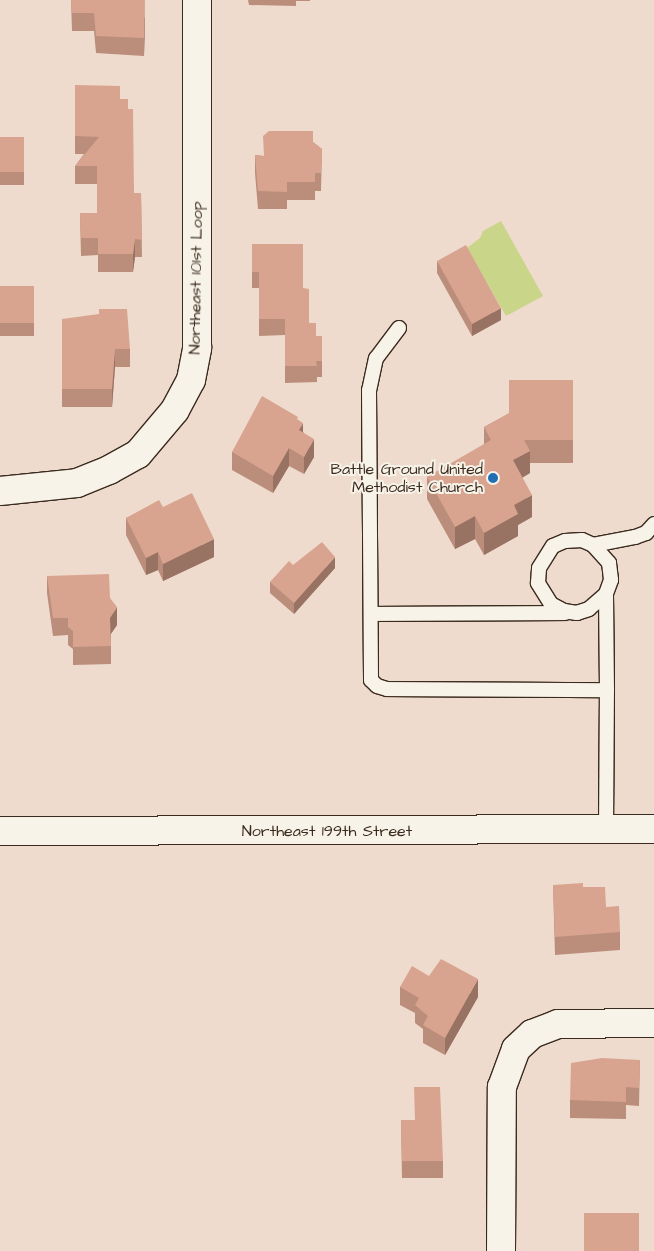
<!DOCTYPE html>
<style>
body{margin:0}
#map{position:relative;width:654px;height:1251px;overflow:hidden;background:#eedbcd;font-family:"Architects Daughter",sans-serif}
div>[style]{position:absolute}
.green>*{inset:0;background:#c9d588}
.roads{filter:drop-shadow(1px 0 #3b2a1e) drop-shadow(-1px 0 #3b2a1e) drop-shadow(0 1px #3b2a1e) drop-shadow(0 -1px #3b2a1e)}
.lane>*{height:14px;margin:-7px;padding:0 7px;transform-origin:7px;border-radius:7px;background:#f7f3e8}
.street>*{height:28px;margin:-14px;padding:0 14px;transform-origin:14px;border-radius:14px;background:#f7f3e8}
.secondary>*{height:28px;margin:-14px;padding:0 14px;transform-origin:14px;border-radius:14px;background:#f7f3e8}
.wall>*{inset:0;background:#bb8d7b;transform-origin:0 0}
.shaded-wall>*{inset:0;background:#987364}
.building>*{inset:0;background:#d9a48f;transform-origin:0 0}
.dots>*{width:14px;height:14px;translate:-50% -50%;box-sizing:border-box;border:2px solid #f7f3e8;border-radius:50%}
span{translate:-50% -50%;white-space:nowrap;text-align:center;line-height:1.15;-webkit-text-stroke:4px #f7f3e8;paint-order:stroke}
.street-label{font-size:16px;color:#3b2a1e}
.poi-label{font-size:16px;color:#3b2a1e}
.right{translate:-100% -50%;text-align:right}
</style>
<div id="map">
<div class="green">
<div style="clip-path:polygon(501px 221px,543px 296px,506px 316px,467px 248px,480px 238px,483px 231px)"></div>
</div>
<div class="roads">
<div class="lane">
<div style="left:399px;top:328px;width:38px;rotate:127deg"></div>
<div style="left:376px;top:358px;width:33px;rotate:102deg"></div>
<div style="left:369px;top:390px;width:290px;rotate:89.6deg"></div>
<div style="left:371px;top:680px;width:8px;rotate:45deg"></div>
<div style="left:377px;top:686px;width:10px;rotate:17deg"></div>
<div style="left:387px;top:689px;width:220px;rotate:0.3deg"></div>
<div style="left:607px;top:690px;width:96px;rotate:-90.6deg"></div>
<div style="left:593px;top:545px;width:24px;rotate:48deg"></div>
<div style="left:609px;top:563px;width:17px;rotate:83deg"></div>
<div style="left:611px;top:580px;width:15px;rotate:110deg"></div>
<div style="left:606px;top:594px;width:23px;rotate:139deg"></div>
<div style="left:589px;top:609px;width:13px;rotate:162deg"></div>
<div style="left:577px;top:613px;width:13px;rotate:-171deg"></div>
<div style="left:564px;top:611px;width:15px;rotate:-152deg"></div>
<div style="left:551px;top:604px;width:25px;rotate:-122deg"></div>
<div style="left:538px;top:583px;width:15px;rotate:-86deg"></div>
<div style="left:539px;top:568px;width:26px;rotate:-58deg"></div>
<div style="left:553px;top:546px;width:13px;rotate:-23deg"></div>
<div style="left:565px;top:541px;width:17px;rotate:-3deg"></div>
<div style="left:582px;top:540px;width:12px;rotate:24deg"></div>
<div style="left:593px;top:545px;width:43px;rotate:-10.8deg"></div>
<div style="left:635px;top:537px;width:12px;rotate:-20deg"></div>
<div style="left:646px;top:533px;width:12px;rotate:-48deg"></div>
<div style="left:371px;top:614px;width:194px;rotate:-0.3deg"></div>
<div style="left:606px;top:829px;width:139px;rotate:-89.6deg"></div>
</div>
<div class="street">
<div style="left:0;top:491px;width:77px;rotate:-5.9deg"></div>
<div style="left:77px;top:483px;width:35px;rotate:-22deg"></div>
<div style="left:109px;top:470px;width:33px;rotate:-29deg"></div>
<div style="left:138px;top:454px;width:57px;rotate:-49.9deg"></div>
<div style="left:175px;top:410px;width:34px;rotate:-62deg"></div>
<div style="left:191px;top:380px;width:33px;rotate:-79deg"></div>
<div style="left:197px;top:348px;width:348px;rotate:-90deg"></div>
<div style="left:501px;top:1251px;width:164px;rotate:-89.7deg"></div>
<div style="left:502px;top:1087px;width:40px;rotate:-69.8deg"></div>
<div style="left:516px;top:1049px;width:22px;rotate:-43deg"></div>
<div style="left:532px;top:1034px;width:28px;rotate:-21deg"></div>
<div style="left:558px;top:1024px;width:96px;rotate:-0.6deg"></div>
</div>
<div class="secondary">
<div style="left:0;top:831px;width:654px;rotate:-0.18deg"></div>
</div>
</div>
<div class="wall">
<div style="clip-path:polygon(71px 0,145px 18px,144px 56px,96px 53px,94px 31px,72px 31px)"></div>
<div style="clip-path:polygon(248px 0,310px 0,310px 1px,296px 1px,296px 6px,249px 5px)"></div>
<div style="clip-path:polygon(75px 85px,120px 99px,128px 109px,134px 193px,141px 193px,142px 257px,135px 257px,133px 272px,98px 272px,98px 255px,81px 256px,80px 213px,97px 213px,97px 184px,75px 184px,75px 166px,84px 154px,75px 154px)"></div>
<div style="left:0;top:137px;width:24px;height:48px"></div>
<div style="clip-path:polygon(313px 142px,322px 149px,321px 191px,315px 191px,315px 200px,287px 200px,287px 209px,258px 209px,255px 173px,255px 155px,263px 156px)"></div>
<div style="clip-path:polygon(252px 244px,303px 288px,309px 323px,316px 336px,322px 336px,322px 377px,317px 377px,317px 382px,285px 383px,285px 335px,259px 336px,259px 288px,252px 288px)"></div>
<div style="clip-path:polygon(437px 261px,501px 320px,472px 336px,437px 273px)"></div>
<div style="left:0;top:286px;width:34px;height:50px"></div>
<div style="clip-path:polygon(62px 319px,130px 349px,130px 367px,115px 367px,112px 407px,62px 407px)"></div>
<div style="clip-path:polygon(573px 380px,573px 463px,530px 463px,530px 473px,522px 478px,532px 517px,518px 525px,518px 536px,484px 555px,475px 539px,455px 549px,427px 499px,427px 477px,484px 445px,484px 427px)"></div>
<div style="clip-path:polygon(298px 420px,314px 457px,304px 474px,289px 466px,273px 493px,232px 470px,232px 452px)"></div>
<div style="clip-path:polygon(163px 507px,214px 557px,163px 581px,158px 570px,146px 575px,126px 535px,126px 518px)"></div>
<div style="clip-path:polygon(293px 565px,335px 568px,294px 614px,270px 593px,270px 582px)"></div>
<div style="clip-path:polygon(47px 576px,110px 598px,117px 625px,111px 634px,111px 664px,73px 665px,73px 649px,68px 645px,68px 635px,53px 636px,47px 593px)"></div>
<div style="clip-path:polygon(553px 885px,583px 887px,606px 907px,620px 932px,620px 950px,555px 955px)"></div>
<div style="clip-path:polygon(429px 976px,478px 997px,445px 1055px,423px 1043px,423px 1029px,415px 1023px,415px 1013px,400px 1005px,400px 987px)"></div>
<div style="clip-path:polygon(640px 1060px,639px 1106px,626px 1105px,626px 1119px,570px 1118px,570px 1100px)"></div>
<div style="clip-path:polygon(401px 1120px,443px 1161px,443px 1178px,402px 1178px)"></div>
</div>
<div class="shaded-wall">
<div style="clip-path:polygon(145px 0,145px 18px,144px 56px,144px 38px)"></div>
<div style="clip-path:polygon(135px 239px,135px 257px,133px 272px,133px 254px)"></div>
<div style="clip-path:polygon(501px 308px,501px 320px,472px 336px,472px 324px)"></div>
<div style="clip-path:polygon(115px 349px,115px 367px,112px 407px,112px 389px)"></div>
<div style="clip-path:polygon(303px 423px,303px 441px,299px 430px)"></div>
<div style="clip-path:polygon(314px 439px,314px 457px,304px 474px,304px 457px)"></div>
<div style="clip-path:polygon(289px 448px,289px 466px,273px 493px,273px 476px)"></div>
<div style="clip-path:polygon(530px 451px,530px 473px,513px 483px,513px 460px)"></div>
<div style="clip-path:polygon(532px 495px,532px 517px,518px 525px,518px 536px,484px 555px,484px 533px,514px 505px)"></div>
<div style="clip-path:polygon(475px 516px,475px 539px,455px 549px,455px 527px)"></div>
<div style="clip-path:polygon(214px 539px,214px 557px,163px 581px,163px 564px)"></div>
<div style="clip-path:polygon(158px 552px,158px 570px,146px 575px,146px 558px)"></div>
<div style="clip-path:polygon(335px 557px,335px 568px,294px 614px,294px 603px)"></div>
<div style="clip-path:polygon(117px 607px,117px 625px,110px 635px,110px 618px)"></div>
<div style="clip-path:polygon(478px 979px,478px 997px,445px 1055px,445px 1038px)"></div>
</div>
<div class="building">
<div style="clip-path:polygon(71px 0,145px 0,144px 38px,96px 36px,94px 13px,72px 13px)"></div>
<div style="clip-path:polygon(75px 85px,120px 86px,120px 99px,128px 99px,128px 109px,133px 109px,134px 193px,141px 193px,142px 240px,135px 239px,133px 254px,98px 254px,98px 238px,81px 238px,80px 213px,97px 213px,97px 166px,75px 166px,99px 137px,75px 136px)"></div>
<div style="clip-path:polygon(269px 131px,313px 131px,313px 142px,322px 149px,321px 173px,315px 173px,315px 182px,287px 182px,287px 192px,258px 191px,255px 155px,264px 156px,263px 136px)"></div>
<div style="left:0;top:137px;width:24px;height:35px"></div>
<div style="clip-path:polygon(252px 244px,303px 244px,303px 288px,309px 289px,309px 323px,316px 323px,316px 336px,322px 336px,322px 361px,316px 361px,317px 366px,285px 366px,285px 319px,259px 319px,259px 272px,252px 272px)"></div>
<div style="left:466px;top:245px;width:72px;height:33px;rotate:61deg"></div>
<div style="left:0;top:286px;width:34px;height:37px"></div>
<div style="clip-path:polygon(99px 309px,127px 309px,130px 349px,115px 349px,112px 389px,62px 389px,62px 319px,99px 314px)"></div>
<div style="clip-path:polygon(509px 380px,573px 380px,573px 440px,524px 440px,530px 451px,513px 460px,532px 495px,514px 505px,518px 514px,484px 533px,475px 516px,455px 527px,427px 477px,491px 440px,484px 427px,509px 413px)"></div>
<div style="clip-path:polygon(262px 396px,298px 417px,297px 419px,303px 423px,299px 430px,314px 439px,304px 457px,289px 448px,273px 476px,232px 452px)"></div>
<div style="clip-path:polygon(192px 493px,214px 539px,163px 564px,158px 552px,146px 558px,126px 518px,159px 500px,163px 507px)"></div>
<div style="clip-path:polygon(322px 542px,335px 557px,294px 603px,270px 582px,289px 561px,293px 565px)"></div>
<div style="clip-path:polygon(109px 574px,110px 598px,117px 607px,110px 618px,111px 646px,73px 647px,73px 631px,68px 627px,68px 618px,53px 618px,47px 576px)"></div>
<div style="clip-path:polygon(583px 883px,583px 887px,605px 887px,606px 907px,619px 906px,620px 932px,555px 937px,553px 885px)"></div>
<div style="clip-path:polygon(441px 959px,478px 979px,445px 1038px,423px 1025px,428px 1016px,415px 1005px,419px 998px,400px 987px,412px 966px,429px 976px)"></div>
<div style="clip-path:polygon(602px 1058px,640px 1060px,639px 1088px,626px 1087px,626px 1102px,570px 1100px,571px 1063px)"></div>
<div style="clip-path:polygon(414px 1087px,440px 1087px,443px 1161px,402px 1161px,401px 1120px,415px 1120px)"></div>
<div style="left:584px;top:1213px;width:55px;height:38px"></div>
</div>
<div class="dots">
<div style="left:493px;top:478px;background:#1f6fb2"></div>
</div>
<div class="street-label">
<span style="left:196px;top:278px;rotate:-89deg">Northeast 101st Loop</span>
<span style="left:327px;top:831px">Northeast 199th Street</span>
</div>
<div class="poi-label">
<span class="right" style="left:483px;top:478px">Battle Ground United<br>Methodist Church</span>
</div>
</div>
